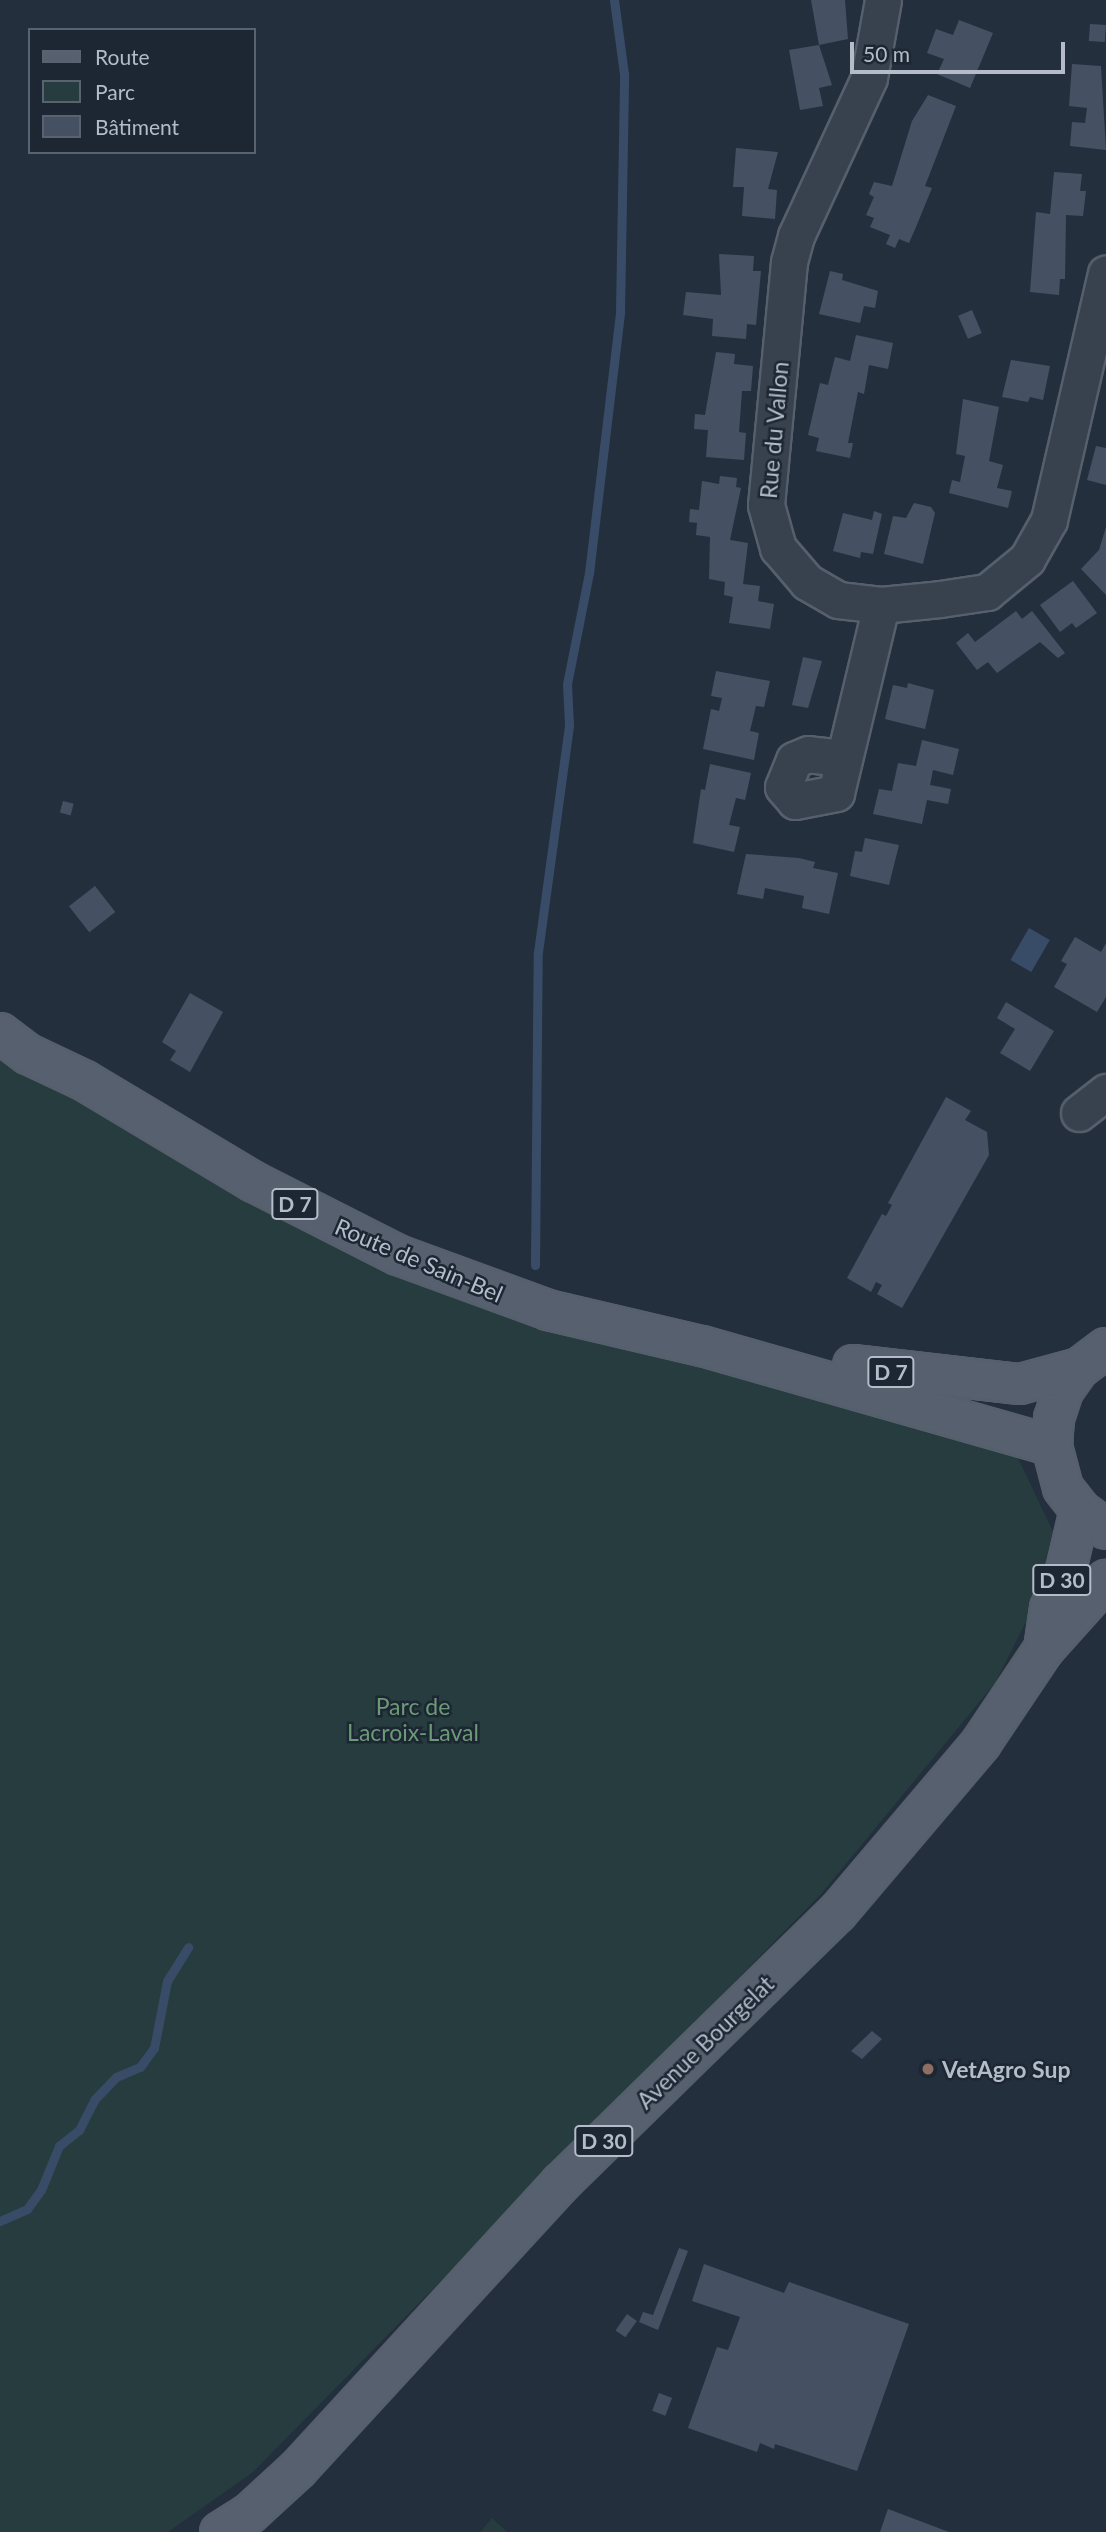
<!DOCTYPE html>
<meta charset="utf-8">
<style>
body{margin:0}
#map{position:relative;width:1106px;height:2532px;overflow:hidden;background:#242f3e;font-family:Lato,sans-serif}
div>[style]{position:absolute}
.green>*{inset:0;background:#263c3f}
.water>*{inset:0;background:#394c67;transform-origin:0 0}
.stream>*{height:9px;margin:-4.5px;padding:0 4.5px;transform-origin:4.5px;border-radius:4.5px;background:#394c67}
.building>*{inset:0;background:#455162;transform-origin:0 0}
.roads{filter:drop-shadow(2px 0 #565f6c) drop-shadow(-2px 0 #565f6c) drop-shadow(0 2px #565f6c) drop-shadow(0 -2px #565f6c)}
.minor>*{height:35px;margin:-17.5px;padding:0 17.5px;transform-origin:17.5px;border-radius:17.5px;background:#38414e}
.major>*{height:38px;margin:-19px;padding:0 19px;transform-origin:19px;border-radius:19px;background:#56606e}
.dots>*{width:19px;height:19px;translate:-50% -50%;box-sizing:border-box;border:4px solid #1d2633;border-radius:50%}
span{translate:-50% -50%;white-space:nowrap;text-align:center;line-height:1.15;-webkit-text-stroke:5px #1d2633;paint-order:stroke}
.shield-label span{padding:2px 5px;background:#1d2633;border:2px solid;border-radius:5px;-webkit-text-stroke-width:0}
.shield-label{font-size:21px;color:#b4bcc9;font-weight:700}
.street-label{font-size:23px;color:#b4bcc9}
.park-label{font-size:23px;color:#6b9a76}
.poi-label{font-size:23px;color:#b4bcc9;font-weight:700}
.left{translate:0 -50%;text-align:left}
.legend{position:absolute;left:28px;top:28px;width:228px;height:126px;box-sizing:border-box;background:#1d2633;border:2px solid #59626f;margin:0;padding:9px 12px;list-style:none;font-size:21px;color:#b4bcc9}
.legend li{display:flex;align-items:center;gap:14px;height:35px}
.legend b{width:35px;border:2px solid #59626f}
.scale{position:absolute;left:850px;top:42px;width:215px;height:32px;box-sizing:border-box;border:4px solid #b4bcc9;border-top:0;padding-left:9px;font-size:21px;line-height:24px;white-space:nowrap;color:#b4bcc9;-webkit-text-stroke:5px #1d2633;paint-order:stroke}
</style>
<div id="map">
<div class="green">
<div style="clip-path:polygon(0 1050px,100px 1114px,286px 1220px,517px 1318px,700px 1363px,923px 1425px,1018px 1458px,1056px 1538px,1043px 1588px,995px 1683px,821px 1894px,253px 2472px,168px 2532px,0 2532px)"></div>
<div style="clip-path:polygon(492px 2518px,507px 2532px,480px 2532px)"></div>
</div>
<div class="water">
<div style="left:1029px;top:928px;width:24px;height:37px;rotate:30deg"></div>
</div>
<div class="stream">
<div style="left:535px;top:1265px;width:313px;rotate:-89.5deg"></div>
<div style="left:538px;top:952px;width:229px;rotate:-82.2deg"></div>
<div style="left:569px;top:725px;width:41px;rotate:-92.8deg"></div>
<div style="left:567px;top:684px;width:113px;rotate:-78.8deg"></div>
<div style="left:589px;top:573px;width:263px;rotate:-83.2deg"></div>
<div style="left:620px;top:312px;width:238px;rotate:-89deg"></div>
<div style="left:624px;top:74px;width:75px;rotate:-97.7deg"></div>
<div style="left:0;top:2221px;width:30px;rotate:-24deg"></div>
<div style="left:27px;top:2209px;width:24px;rotate:-54deg"></div>
<div style="left:41px;top:2190px;width:48px;rotate:-67.8deg"></div>
<div style="left:59px;top:2146px;width:26px;rotate:-39deg"></div>
<div style="left:79px;top:2130px;width:34px;rotate:-63deg"></div>
<div style="left:94px;top:2100px;width:32px;rotate:-46deg"></div>
<div style="left:116px;top:2077px;width:26px;rotate:-23deg"></div>
<div style="left:140px;top:2067px;width:24px;rotate:-54deg"></div>
<div style="left:154px;top:2048px;width:68px;rotate:-79deg"></div>
<div style="left:167px;top:1981px;width:40px;rotate:-58deg"></div>
</div>
<div class="building">
<div style="clip-path:polygon(811px 0,845px 0,848px 39px,819px 45px)"></div>
<div style="clip-path:polygon(959px 20px,993px 33px,970px 88px,937px 74px,944px 59px,927px 53px,936px 29px,953px 35px)"></div>
<div style="left:1090px;top:24px;width:16px;height:17px;rotate:4deg"></div>
<div style="clip-path:polygon(819px 45px,832px 85px,819px 88px,823px 106px,800px 110px,789px 50px)"></div>
<div style="clip-path:polygon(1072px 64px,1101px 66px,1106px 150px,1070px 146px,1072px 122px,1085px 123px,1087px 108px,1069px 106px)"></div>
<div style="clip-path:polygon(928px 95px,956px 106px,925px 186px,932px 188px,916px 227px,909px 243px,899px 239px,895px 248px,886px 244px,890px 235px,870px 227px,874px 218px,866px 215px,874px 197px,869px 194px,874px 182px,892px 186px,912px 121px)"></div>
<div style="clip-path:polygon(736px 148px,778px 152px,768px 189px,777px 190px,775px 219px,742px 216px,744px 187px,733px 187px)"></div>
<div style="clip-path:polygon(1054px 172px,1082px 174px,1080px 191px,1086px 191px,1083px 216px,1066px 215px,1065px 279px,1060px 279px,1059px 295px,1030px 292px,1036px 212px,1050px 214px)"></div>
<div style="clip-path:polygon(719px 254px,754px 256px,753px 271px,761px 271px,756px 325px,747px 324px,746px 339px,712px 336px,713px 319px,683px 315px,686px 292px,721px 295px)"></div>
<div style="clip-path:polygon(830px 271px,843px 274px,842px 280px,878px 291px,875px 308px,864px 306px,860px 323px,819px 314px)"></div>
<div style="left:972px;top:310px;width:25px;height:15px;rotate:67deg"></div>
<div style="clip-path:polygon(856px 335px,893px 343px,888px 369px,869px 365px,864px 394px,858px 392px,848px 443px,853px 443px,850px 458px,816px 451px,819px 438px,808px 435px,820px 383px,828px 385px,835px 357px,850px 361px)"></div>
<div style="clip-path:polygon(716px 352px,735px 354px,734px 364px,753px 366px,751px 391px,742px 391px,739px 432px,746px 433px,744px 460px,706px 457px,708px 430px,694px 429px,695px 414px,705px 415px)"></div>
<div style="clip-path:polygon(1011px 360px,1050px 366px,1043px 400px,1030px 397px,1028px 402px,1002px 397px)"></div>
<div style="clip-path:polygon(963px 399px,999px 407px,989px 461px,1003px 465px,997px 488px,1012px 491px,1008px 508px,949px 493px,952px 480px,960px 482px,965px 456px,956px 454px)"></div>
<div style="clip-path:polygon(1096px 446px,1106px 448px,1106px 485px,1087px 480px)"></div>
<div style="clip-path:polygon(720px 476px,737px 478px,736px 487px,741px 488px,730px 540px,748px 543px,743px 584px,760px 586px,758px 601px,774px 604px,770px 629px,729px 623px,733px 597px,724px 595px,725px 582px,709px 579px,710px 537px,696px 535px,697px 523px,689px 522px,690px 509px,699px 510px,702px 481px,719px 484px)"></div>
<div style="clip-path:polygon(914px 503px,931px 507px,935px 513px,923px 564px,884px 554px,893px 516px,906px 518px)"></div>
<div style="clip-path:polygon(874px 511px,882px 514px,873px 554px,861px 552px,860px 558px,833px 551px,843px 513px,872px 520px)"></div>
<div style="clip-path:polygon(1106px 527px,1106px 595px,1081px 569px,1099px 550px)"></div>
<div style="clip-path:polygon(1073px 581px,1097px 613px,1076px 628px,1072px 623px,1060px 632px,1040px 605px)"></div>
<div style="clip-path:polygon(1016px 611px,1022px 619px,1032px 611px,1065px 653px,1058px 658px,1040px 642px,997px 673px,988px 662px,977px 670px,956px 643px,968px 633px,975px 642px)"></div>
<div style="clip-path:polygon(803px 657px,822px 661px,808px 708px,792px 705px)"></div>
<div style="clip-path:polygon(716px 671px,770px 681px,764px 707px,756px 706px,750px 731px,759px 733px,754px 760px,703px 749px,711px 709px,719px 711px,722px 698px,711px 696px)"></div>
<div style="clip-path:polygon(908px 683px,934px 690px,925px 729px,885px 719px,893px 685px,907px 688px)"></div>
<div style="clip-path:polygon(922px 740px,959px 749px,953px 775px,933px 770px,930px 785px,951px 789px,948px 804px,927px 800px,922px 824px,873px 814px,879px 789px,892px 791px,898px 763px,916px 766px)"></div>
<div style="clip-path:polygon(710px 764px,751px 773px,745px 800px,736px 798px,729px 825px,740px 827px,734px 852px,693px 843px,701px 789px,705px 790px)"></div>
<div style="left:63px;top:801px;width:11px;height:12px;rotate:15deg"></div>
<div style="clip-path:polygon(865px 838px,899px 845px,889px 885px,850px 876px,855px 851px,862px 852px)"></div>
<div style="clip-path:polygon(746px 854px,799px 858px,815px 862px,813px 868px,838px 873px,829px 914px,802px 908px,804px 896px,765px 888px,763px 899px,737px 894px)"></div>
<div style="left:95px;top:886px;width:33px;height:33px;rotate:52deg"></div>
<div style="clip-path:polygon(1075px 937px,1101px 952px,1106px 943px,1106px 997px,1097px 1012px,1054px 987px,1067px 964px,1061px 961px)"></div>
<div style="clip-path:polygon(190px 993px,223px 1012px,190px 1072px,170px 1060px,176px 1051px,162px 1042px)"></div>
<div style="clip-path:polygon(1006px 1002px,1054px 1031px,1030px 1071px,1000px 1053px,1015px 1029px,997px 1018px)"></div>
<div style="clip-path:polygon(946px 1097px,971px 1111px,965px 1120px,987px 1132px,989px 1155px,902px 1308px,877px 1294px,882px 1285px,876px 1282px,871px 1292px,847px 1278px,882px 1214px,886px 1216px,892px 1205px,888px 1203px)"></div>
<div style="clip-path:polygon(872px 2031px,882px 2039px,862px 2059px,851px 2051px)"></div>
<div style="clip-path:polygon(679px 2248px,688px 2251px,658px 2330px,639px 2322px,643px 2312px,653px 2315px)"></div>
<div style="clip-path:polygon(704px 2264px,784px 2293px,789px 2282px,909px 2324px,857px 2471px,775px 2444px,774px 2449px,760px 2443px,757px 2452px,688px 2428px,717px 2347px,728px 2350px,740px 2317px,692px 2301px)"></div>
<div style="left:627px;top:2314px;width:12px;height:20px;rotate:35deg"></div>
<div style="left:659px;top:2393px;width:14px;height:19px;rotate:21deg"></div>
<div style="clip-path:polygon(888px 2509px,949px 2532px,880px 2532px)"></div>
</div>
<div class="roads">
<div class="minor">
<div style="left:883px;top:0;width:79px;rotate:100.2deg"></div>
<div style="left:869px;top:78px;width:174px;rotate:114.8deg"></div>
<div style="left:796px;top:236px;width:27px;rotate:105deg"></div>
<div style="left:789px;top:262px;width:244px;rotate:95.4deg"></div>
<div style="left:766px;top:505px;width:45px;rotate:74.4deg"></div>
<div style="left:778px;top:548px;width:45px;rotate:49.5deg"></div>
<div style="left:807px;top:582px;width:36px;rotate:30deg"></div>
<div style="left:838px;top:600px;width:43px;rotate:6.6deg"></div>
<div style="left:881px;top:605px;width:59px;rotate:-5.8deg"></div>
<div style="left:940px;top:599px;width:48px;rotate:-8.5deg"></div>
<div style="left:987px;top:592px;width:52px;rotate:-39.5deg"></div>
<div style="left:1027px;top:559px;width:45px;rotate:-60.6deg"></div>
<div style="left:1049px;top:520px;width:253px;rotate:-77deg"></div>
<div style="left:844px;top:758px;width:36px;rotate:-174deg"></div>
<div style="left:808px;top:754px;width:15px;rotate:157deg"></div>
<div style="left:794px;top:760px;width:29px;rotate:112deg"></div>
<div style="left:783px;top:787px;width:18px;rotate:49deg"></div>
<div style="left:795px;top:801px;width:42px;rotate:-11deg"></div>
<div style="left:836px;top:793px;width:193px;rotate:-76.5deg"></div>
<div style="left:1079px;top:1113px;width:34px;rotate:-38deg"></div>
</div>
<div class="major">
<div style="left:0;top:1033px;width:35px;rotate:37deg"></div>
<div style="left:28px;top:1054px;width:63px;rotate:25.3deg"></div>
<div style="left:85px;top:1081px;width:197px;rotate:30.9deg"></div>
<div style="left:254px;top:1182px;width:161px;rotate:26.9deg"></div>
<div style="left:398px;top:1255px;width:160px;rotate:20.1deg"></div>
<div style="left:548px;top:1310px;width:158px;rotate:13.2deg"></div>
<div style="left:702px;top:1346px;width:364px;rotate:15.9deg"></div>
<div style="left:1106px;top:1348px;width:34px;rotate:143deg"></div>
<div style="left:1079px;top:1368px;width:28px;rotate:125deg"></div>
<div style="left:1063px;top:1391px;width:28px;rotate:108deg"></div>
<div style="left:1054px;top:1418px;width:28px;rotate:94deg"></div>
<div style="left:1052px;top:1446px;width:43px;rotate:75.3deg"></div>
<div style="left:1063px;top:1488px;width:28px;rotate:52deg"></div>
<div style="left:1080px;top:1510px;width:32px;rotate:36deg"></div>
<div style="left:853px;top:1365px;width:168px;rotate:6.5deg"></div>
<div style="left:1020px;top:1384px;width:61px;rotate:-15.2deg"></div>
<div style="left:1044px;top:1649px;width:41px;rotate:-81.7deg"></div>
<div style="left:1050px;top:1608px;width:41px;rotate:-67.2deg"></div>
<div style="left:1066px;top:1570px;width:62px;rotate:-76.9deg"></div>
<div style="left:220px;top:2532px;width:34px;rotate:-32deg"></div>
<div style="left:249px;top:2514px;width:67px;rotate:-42.6deg"></div>
<div style="left:298px;top:2469px;width:389px;rotate:-47.4deg"></div>
<div style="left:561px;top:2183px;width:386px;rotate:-44.4deg"></div>
<div style="left:837px;top:1913px;width:223px;rotate:-49.7deg"></div>
<div style="left:981px;top:1743px;width:113px;rotate:-56.2deg"></div>
<div style="left:1044px;top:1649px;width:93px;rotate:-48.1deg"></div>
</div>
</div>
<div class="dots">
<div style="left:928px;top:2069px;background:#8d6e63"></div>
</div>
<div class="shield-label">
<span style="left:295px;top:1204px">D 7</span>
<span style="left:891px;top:1372px">D 7</span>
<span style="left:1062px;top:1580px">D 30</span>
<span style="left:604px;top:2141px">D 30</span>
</div>
<div class="street-label">
<span style="left:774px;top:430px;rotate:-85deg">Rue du Vallon</span>
<span style="left:419px;top:1260px;rotate:23deg">Route de Sain-Bel</span>
<span style="left:705px;top:2042px;rotate:-44deg">Avenue Bourgelat</span>
</div>
<div class="park-label">
<span style="left:413px;top:1719px">Parc de<br>Lacroix-Laval</span>
</div>
<div class="poi-label">
<span class="left" style="left:942px;top:2069px">VetAgro Sup</span>
</div>
<ul class="legend">
<li><b style="height:9px;background:#56606e"></b>Route</li>
<li><b style="height:19px;background:#263c3f"></b>Parc</li>
<li><b style="height:19px;background:#455162"></b>Bâtiment</li>
</ul>
<div class="scale">50 m</div>
</div>
